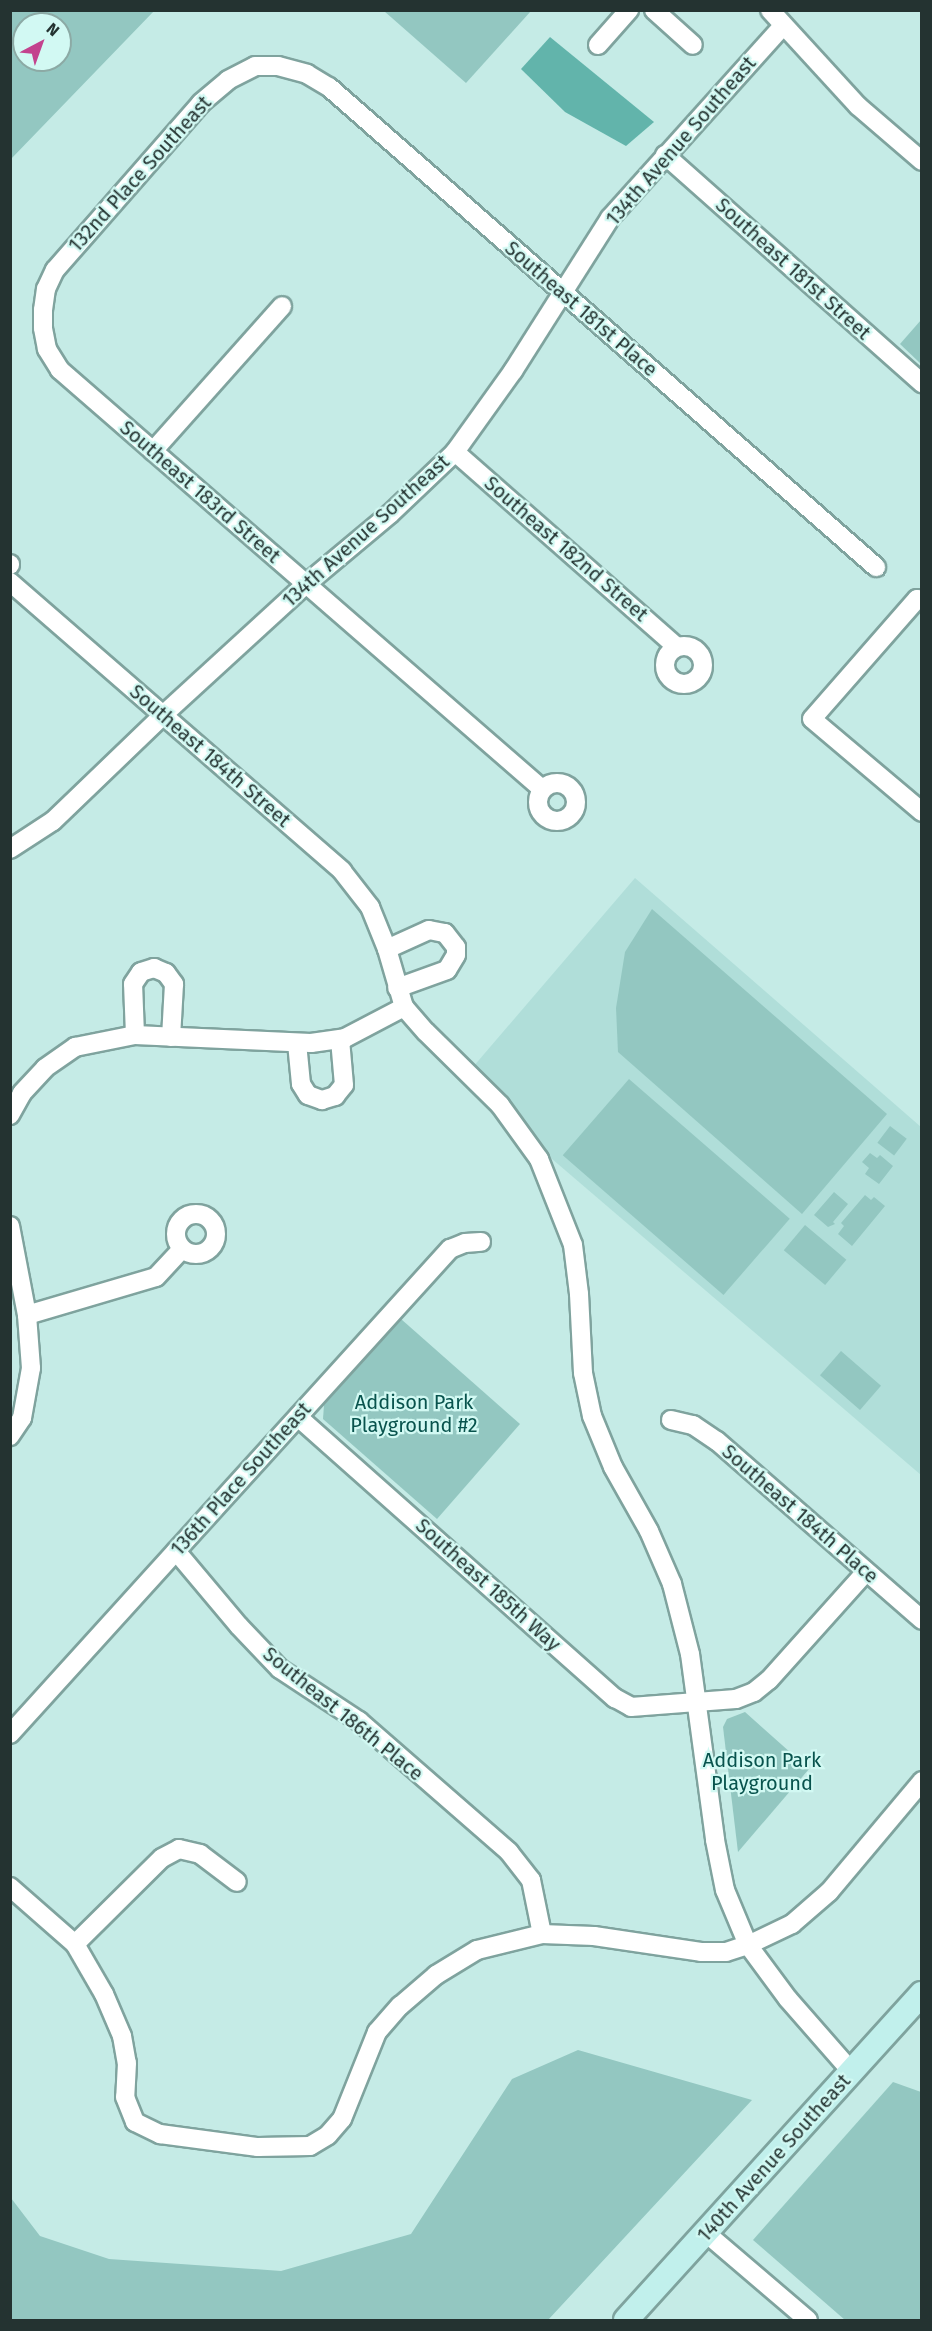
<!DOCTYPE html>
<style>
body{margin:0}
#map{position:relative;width:932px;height:2331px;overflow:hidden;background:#c5ebe6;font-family:"Fira Sans",sans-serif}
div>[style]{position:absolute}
.built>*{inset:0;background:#b0ded9}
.green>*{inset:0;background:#93c7c1;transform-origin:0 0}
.water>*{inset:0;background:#62b4ab}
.roads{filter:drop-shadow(2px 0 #7fa39e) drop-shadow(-2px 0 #7fa39e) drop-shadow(0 2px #7fa39e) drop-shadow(0 -2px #7fa39e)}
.minor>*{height:18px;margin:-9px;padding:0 9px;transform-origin:9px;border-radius:9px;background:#fff}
.minor>.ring{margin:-9px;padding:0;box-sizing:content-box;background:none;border:18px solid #fff;border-radius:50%}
.secondary>*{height:24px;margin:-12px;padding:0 12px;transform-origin:12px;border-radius:12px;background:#c1f0ec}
span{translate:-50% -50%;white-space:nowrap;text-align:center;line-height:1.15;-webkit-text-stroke:4.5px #d2f9f3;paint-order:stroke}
.street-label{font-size:20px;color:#243331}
.park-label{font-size:20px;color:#08534d}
.frame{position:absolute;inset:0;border:12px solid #243331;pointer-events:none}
.north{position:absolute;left:12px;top:12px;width:60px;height:60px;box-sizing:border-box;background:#d2f9f3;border:2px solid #8caaa5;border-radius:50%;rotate:41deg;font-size:16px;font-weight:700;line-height:24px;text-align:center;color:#243331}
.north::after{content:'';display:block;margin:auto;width:21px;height:27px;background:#c3438e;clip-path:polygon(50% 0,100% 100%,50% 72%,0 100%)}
</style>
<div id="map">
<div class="built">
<div style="clip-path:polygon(635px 878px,921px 1127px,921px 1475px,461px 1081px)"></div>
</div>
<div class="green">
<div style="clip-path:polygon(evenodd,11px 10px,154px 11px,11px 159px,10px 11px,11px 10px,24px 24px,60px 24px,60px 60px,24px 60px,24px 24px)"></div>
<div style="clip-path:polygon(384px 11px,531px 11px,466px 83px)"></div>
<div style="clip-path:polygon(921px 320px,921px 364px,900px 344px)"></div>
<div style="clip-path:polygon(652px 909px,887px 1114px,802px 1214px,618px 1052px,616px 1008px,625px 952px)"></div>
<div style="left:629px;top:1079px;width:213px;height:101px;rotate:41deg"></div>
<div style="left:890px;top:1126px;width:21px;height:21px;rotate:37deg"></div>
<div style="clip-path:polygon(870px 1153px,877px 1158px,880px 1155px,893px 1166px,879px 1184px,865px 1174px,869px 1168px,862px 1162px)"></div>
<div style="clip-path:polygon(834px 1192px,848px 1204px,833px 1222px,835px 1224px,828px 1227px,814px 1215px)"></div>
<div style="clip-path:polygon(865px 1195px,871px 1200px,874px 1197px,885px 1206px,852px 1246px,838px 1234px,844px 1226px,841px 1223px)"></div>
<div style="left:805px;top:1225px;width:54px;height:33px;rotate:40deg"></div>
<div style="clip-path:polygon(401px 1319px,520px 1424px,437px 1519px,323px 1419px,324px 1405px)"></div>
<div style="left:841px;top:1351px;width:53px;height:32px;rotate:41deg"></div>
<div style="clip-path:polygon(745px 1712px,809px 1769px,738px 1852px,723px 1727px,727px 1719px)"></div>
<div style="clip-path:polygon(578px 2050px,752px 2100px,548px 2320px,11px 2320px,11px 2198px,40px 2236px,109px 2259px,281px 2271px,411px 2234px,512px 2079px)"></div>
<div style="clip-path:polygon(893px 2082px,921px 2092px,921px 2320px,845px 2320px,753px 2240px)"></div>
</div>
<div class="water">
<div style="clip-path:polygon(550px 37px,654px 122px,626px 146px,565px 112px,521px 69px)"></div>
</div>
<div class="roads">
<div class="minor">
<div style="left:654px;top:10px;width:52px;rotate:41.9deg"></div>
<div style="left:770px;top:10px;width:130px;rotate:47.5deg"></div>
<div style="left:858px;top:106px;width:84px;rotate:40.7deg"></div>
<div style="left:598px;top:45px;width:47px;rotate:-48.5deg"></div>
<div style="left:665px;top:155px;width:344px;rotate:41.6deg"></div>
<div style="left:153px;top:451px;width:194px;rotate:-48.3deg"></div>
<div style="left:455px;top:452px;width:295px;rotate:41.3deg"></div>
<div style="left:10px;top:564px;width:1px;rotate:90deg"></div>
<div style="left:10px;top:582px;width:440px;rotate:41deg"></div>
<div style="left:342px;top:871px;width:46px;rotate:52.1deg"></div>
<div style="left:370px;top:907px;width:45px;rotate:68deg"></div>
<div style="left:387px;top:949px;width:60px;rotate:73.7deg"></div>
<div style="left:404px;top:1007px;width:33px;rotate:49deg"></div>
<div style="left:426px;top:1032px;width:104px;rotate:44.6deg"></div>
<div style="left:500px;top:1105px;width:67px;rotate:54.2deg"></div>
<div style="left:539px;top:1159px;width:92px;rotate:68.4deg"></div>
<div style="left:573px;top:1245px;width:49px;rotate:83deg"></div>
<div style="left:579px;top:1294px;width:79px;rotate:87.1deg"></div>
<div style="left:583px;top:1373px;width:44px;rotate:78.2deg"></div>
<div style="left:592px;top:1416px;width:55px;rotate:67.6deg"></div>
<div style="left:613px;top:1467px;width:73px;rotate:60.6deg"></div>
<div style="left:649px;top:1531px;width:58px;rotate:66.5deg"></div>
<div style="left:672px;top:1584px;width:72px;rotate:75.6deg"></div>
<div style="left:690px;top:1654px;width:188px;rotate:82.3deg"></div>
<div style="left:715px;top:1840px;width:51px;rotate:78.7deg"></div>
<div style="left:725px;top:1890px;width:60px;rotate:67.3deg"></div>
<div style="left:748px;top:1945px;width:67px;rotate:53.5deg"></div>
<div style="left:788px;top:1999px;width:97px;rotate:48.8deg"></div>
<div style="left:922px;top:600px;width:5px;rotate:-169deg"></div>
<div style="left:917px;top:599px;width:159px;rotate:131.2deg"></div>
<div style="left:812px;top:719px;width:144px;rotate:40.2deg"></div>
<div class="ring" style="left:665px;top:646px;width:20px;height:20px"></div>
<div class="ring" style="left:538px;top:783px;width:20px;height:20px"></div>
<div style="left:542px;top:789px;width:639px;rotate:-139deg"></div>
<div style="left:60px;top:370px;width:25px;rotate:-122deg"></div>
<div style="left:47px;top:349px;width:21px;rotate:-101deg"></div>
<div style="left:43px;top:328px;width:18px;rotate:-90deg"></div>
<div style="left:43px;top:310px;width:21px;rotate:-82deg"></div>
<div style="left:46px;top:289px;width:21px;rotate:-65deg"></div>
<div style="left:55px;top:270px;width:222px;rotate:-48.8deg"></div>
<div style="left:201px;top:103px;width:35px;rotate:-40deg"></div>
<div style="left:228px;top:80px;width:30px;rotate:-27deg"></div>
<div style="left:255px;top:66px;width:23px"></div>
<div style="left:278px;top:66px;width:30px;rotate:15deg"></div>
<div style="left:307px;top:74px;width:26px;rotate:31deg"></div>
<div style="left:329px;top:87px;width:728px;rotate:41.27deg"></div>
<div style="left:10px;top:849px;width:51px;rotate:-33.1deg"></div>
<div style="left:53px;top:821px;width:153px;rotate:-43.9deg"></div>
<div style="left:163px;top:715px;width:193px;rotate:-42.5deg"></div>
<div style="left:305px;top:585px;width:111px;rotate:-39.9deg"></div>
<div style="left:390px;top:514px;width:90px;rotate:-43.6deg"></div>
<div style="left:455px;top:452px;width:100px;rotate:-54.4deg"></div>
<div style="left:513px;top:371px;width:181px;rotate:-57.6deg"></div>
<div style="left:610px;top:218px;width:258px;rotate:-48deg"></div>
<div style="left:387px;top:949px;width:46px;rotate:-24.3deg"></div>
<div style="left:429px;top:930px;width:16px;rotate:11deg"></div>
<div style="left:445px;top:933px;width:18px;rotate:52deg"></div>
<div style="left:456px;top:947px;width:8px;rotate:90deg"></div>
<div style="left:456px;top:955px;width:17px;rotate:121deg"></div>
<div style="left:447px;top:970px;width:53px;rotate:160.2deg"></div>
<div style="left:135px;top:1035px;width:51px;rotate:-92.2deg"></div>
<div style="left:133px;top:984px;width:14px;rotate:-56deg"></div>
<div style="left:141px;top:972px;width:14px;rotate:-17deg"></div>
<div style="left:154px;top:968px;width:13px;rotate:23deg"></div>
<div style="left:166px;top:973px;width:14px;rotate:54deg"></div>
<div style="left:174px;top:984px;width:53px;rotate:93.2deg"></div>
<div style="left:297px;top:1043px;width:41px;rotate:84.4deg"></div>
<div style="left:301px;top:1084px;width:13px;rotate:58deg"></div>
<div style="left:308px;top:1095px;width:15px;rotate:20deg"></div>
<div style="left:322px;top:1100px;width:14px;rotate:-17deg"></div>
<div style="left:335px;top:1096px;width:14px;rotate:-51deg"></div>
<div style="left:344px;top:1085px;width:46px;rotate:-95deg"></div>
<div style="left:10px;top:1115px;width:25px;rotate:-61deg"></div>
<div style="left:22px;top:1093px;width:34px;rotate:-47deg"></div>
<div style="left:45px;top:1068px;width:37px;rotate:-35deg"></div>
<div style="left:75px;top:1047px;width:61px;rotate:-11.3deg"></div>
<div style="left:135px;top:1035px;width:176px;rotate:2.6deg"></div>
<div style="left:311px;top:1043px;width:34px;rotate:-8deg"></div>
<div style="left:345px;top:1038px;width:67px;rotate:-27.7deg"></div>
<div class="ring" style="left:176px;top:1214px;width:22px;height:22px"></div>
<div style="left:10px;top:1226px;width:91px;rotate:79.2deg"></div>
<div style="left:27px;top:1315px;width:53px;rotate:85.7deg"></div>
<div style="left:31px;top:1368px;width:51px;rotate:100.2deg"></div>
<div style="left:22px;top:1418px;width:22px;rotate:124deg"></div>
<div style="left:27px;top:1315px;width:134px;rotate:-16.4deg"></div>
<div style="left:156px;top:1277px;width:38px;rotate:-47deg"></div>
<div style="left:298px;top:1417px;width:424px;rotate:41.6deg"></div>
<div style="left:615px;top:1698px;width:18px;rotate:29deg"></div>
<div style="left:631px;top:1707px;width:105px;rotate:-4.4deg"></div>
<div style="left:736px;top:1699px;width:19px;rotate:-21deg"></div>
<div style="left:754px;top:1692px;width:19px;rotate:-39deg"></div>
<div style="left:769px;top:1680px;width:145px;rotate:-48.1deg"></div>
<div style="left:671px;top:1420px;width:23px;rotate:13deg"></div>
<div style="left:693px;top:1425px;width:29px;rotate:34deg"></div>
<div style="left:717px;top:1441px;width:272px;rotate:41.1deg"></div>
<div style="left:176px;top:1551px;width:98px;rotate:50deg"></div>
<div style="left:239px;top:1626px;width:59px;rotate:46.4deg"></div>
<div style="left:280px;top:1669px;width:95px;rotate:33.4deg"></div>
<div style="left:359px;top:1721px;width:199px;rotate:41.1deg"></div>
<div style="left:509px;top:1852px;width:36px;rotate:52deg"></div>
<div style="left:531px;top:1880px;width:55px;rotate:78.5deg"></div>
<div style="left:10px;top:1734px;width:655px;rotate:-47.79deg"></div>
<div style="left:450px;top:1249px;width:16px;rotate:-22deg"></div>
<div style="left:465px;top:1243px;width:16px;rotate:-4deg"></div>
<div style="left:10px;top:1887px;width:86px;rotate:41.2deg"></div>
<div style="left:75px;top:1944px;width:58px;rotate:59.9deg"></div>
<div style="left:104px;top:1994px;width:46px;rotate:66.8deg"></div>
<div style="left:122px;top:2036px;width:27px;rotate:80deg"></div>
<div style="left:127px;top:2063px;width:34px;rotate:93deg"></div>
<div style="left:125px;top:2097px;width:27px;rotate:68deg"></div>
<div style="left:135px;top:2122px;width:28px;rotate:26deg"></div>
<div style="left:160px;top:2134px;width:99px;rotate:7.6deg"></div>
<div style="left:258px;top:2147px;width:52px;rotate:-1.1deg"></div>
<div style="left:310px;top:2146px;width:21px;rotate:-31deg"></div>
<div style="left:328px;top:2135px;width:21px;rotate:-49deg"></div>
<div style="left:342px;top:2119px;width:94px;rotate:-68.1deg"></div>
<div style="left:377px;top:2032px;width:35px;rotate:-49deg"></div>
<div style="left:400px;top:2006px;width:48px;rotate:-40.7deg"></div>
<div style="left:436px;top:1975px;width:48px;rotate:-31.4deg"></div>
<div style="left:477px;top:1950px;width:67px;rotate:-13.8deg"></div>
<div style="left:542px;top:1934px;width:52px;rotate:2.2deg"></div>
<div style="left:594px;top:1936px;width:108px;rotate:8.5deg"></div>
<div style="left:701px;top:1952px;width:25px"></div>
<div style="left:726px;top:1952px;width:23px;rotate:-18deg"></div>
<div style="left:748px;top:1945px;width:49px;rotate:-25.5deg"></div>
<div style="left:792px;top:1924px;width:49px;rotate:-40.9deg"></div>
<div style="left:829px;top:1892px;width:145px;rotate:-50deg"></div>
<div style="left:75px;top:1944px;width:122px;rotate:-44.7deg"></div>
<div style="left:162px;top:1858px;width:19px;rotate:-28deg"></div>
<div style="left:179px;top:1849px;width:22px;rotate:13deg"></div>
<div style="left:200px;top:1854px;width:46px;rotate:37.1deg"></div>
<div style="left:706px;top:2233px;width:134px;rotate:40.5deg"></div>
</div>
<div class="secondary">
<div style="left:626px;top:2320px;width:440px;rotate:-47.8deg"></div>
</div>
</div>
<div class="street-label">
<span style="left:681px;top:141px;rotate:-49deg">134th Avenue Southeast</span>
<span style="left:140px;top:174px;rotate:-48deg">132nd Place Southeast</span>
<span style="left:793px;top:269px;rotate:42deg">Southeast 181st Street</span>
<span style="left:581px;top:309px;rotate:41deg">Southeast 181st Place</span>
<span style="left:200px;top:492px;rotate:41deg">Southeast 183rd Street</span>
<span style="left:366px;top:531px;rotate:-42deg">134th Avenue Southeast</span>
<span style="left:566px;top:549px;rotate:41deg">Southeast 182nd Street</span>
<span style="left:210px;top:756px;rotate:41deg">Southeast 184th Street</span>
<span style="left:241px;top:1479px;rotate:-48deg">136th Place Southeast</span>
<span style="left:800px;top:1514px;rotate:41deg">Southeast 184th Place</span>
<span style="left:488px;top:1585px;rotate:42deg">Southeast 185th Way</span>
<span style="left:343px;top:1714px;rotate:39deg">Southeast 186th Place</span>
<span style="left:774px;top:2158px;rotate:-48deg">140th Avenue Southeast</span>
</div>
<div class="park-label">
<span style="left:414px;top:1414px">Addison Park<br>Playground #2</span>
<span style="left:762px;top:1772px">Addison Park<br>Playground</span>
</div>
<div class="frame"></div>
<div class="north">N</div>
</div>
